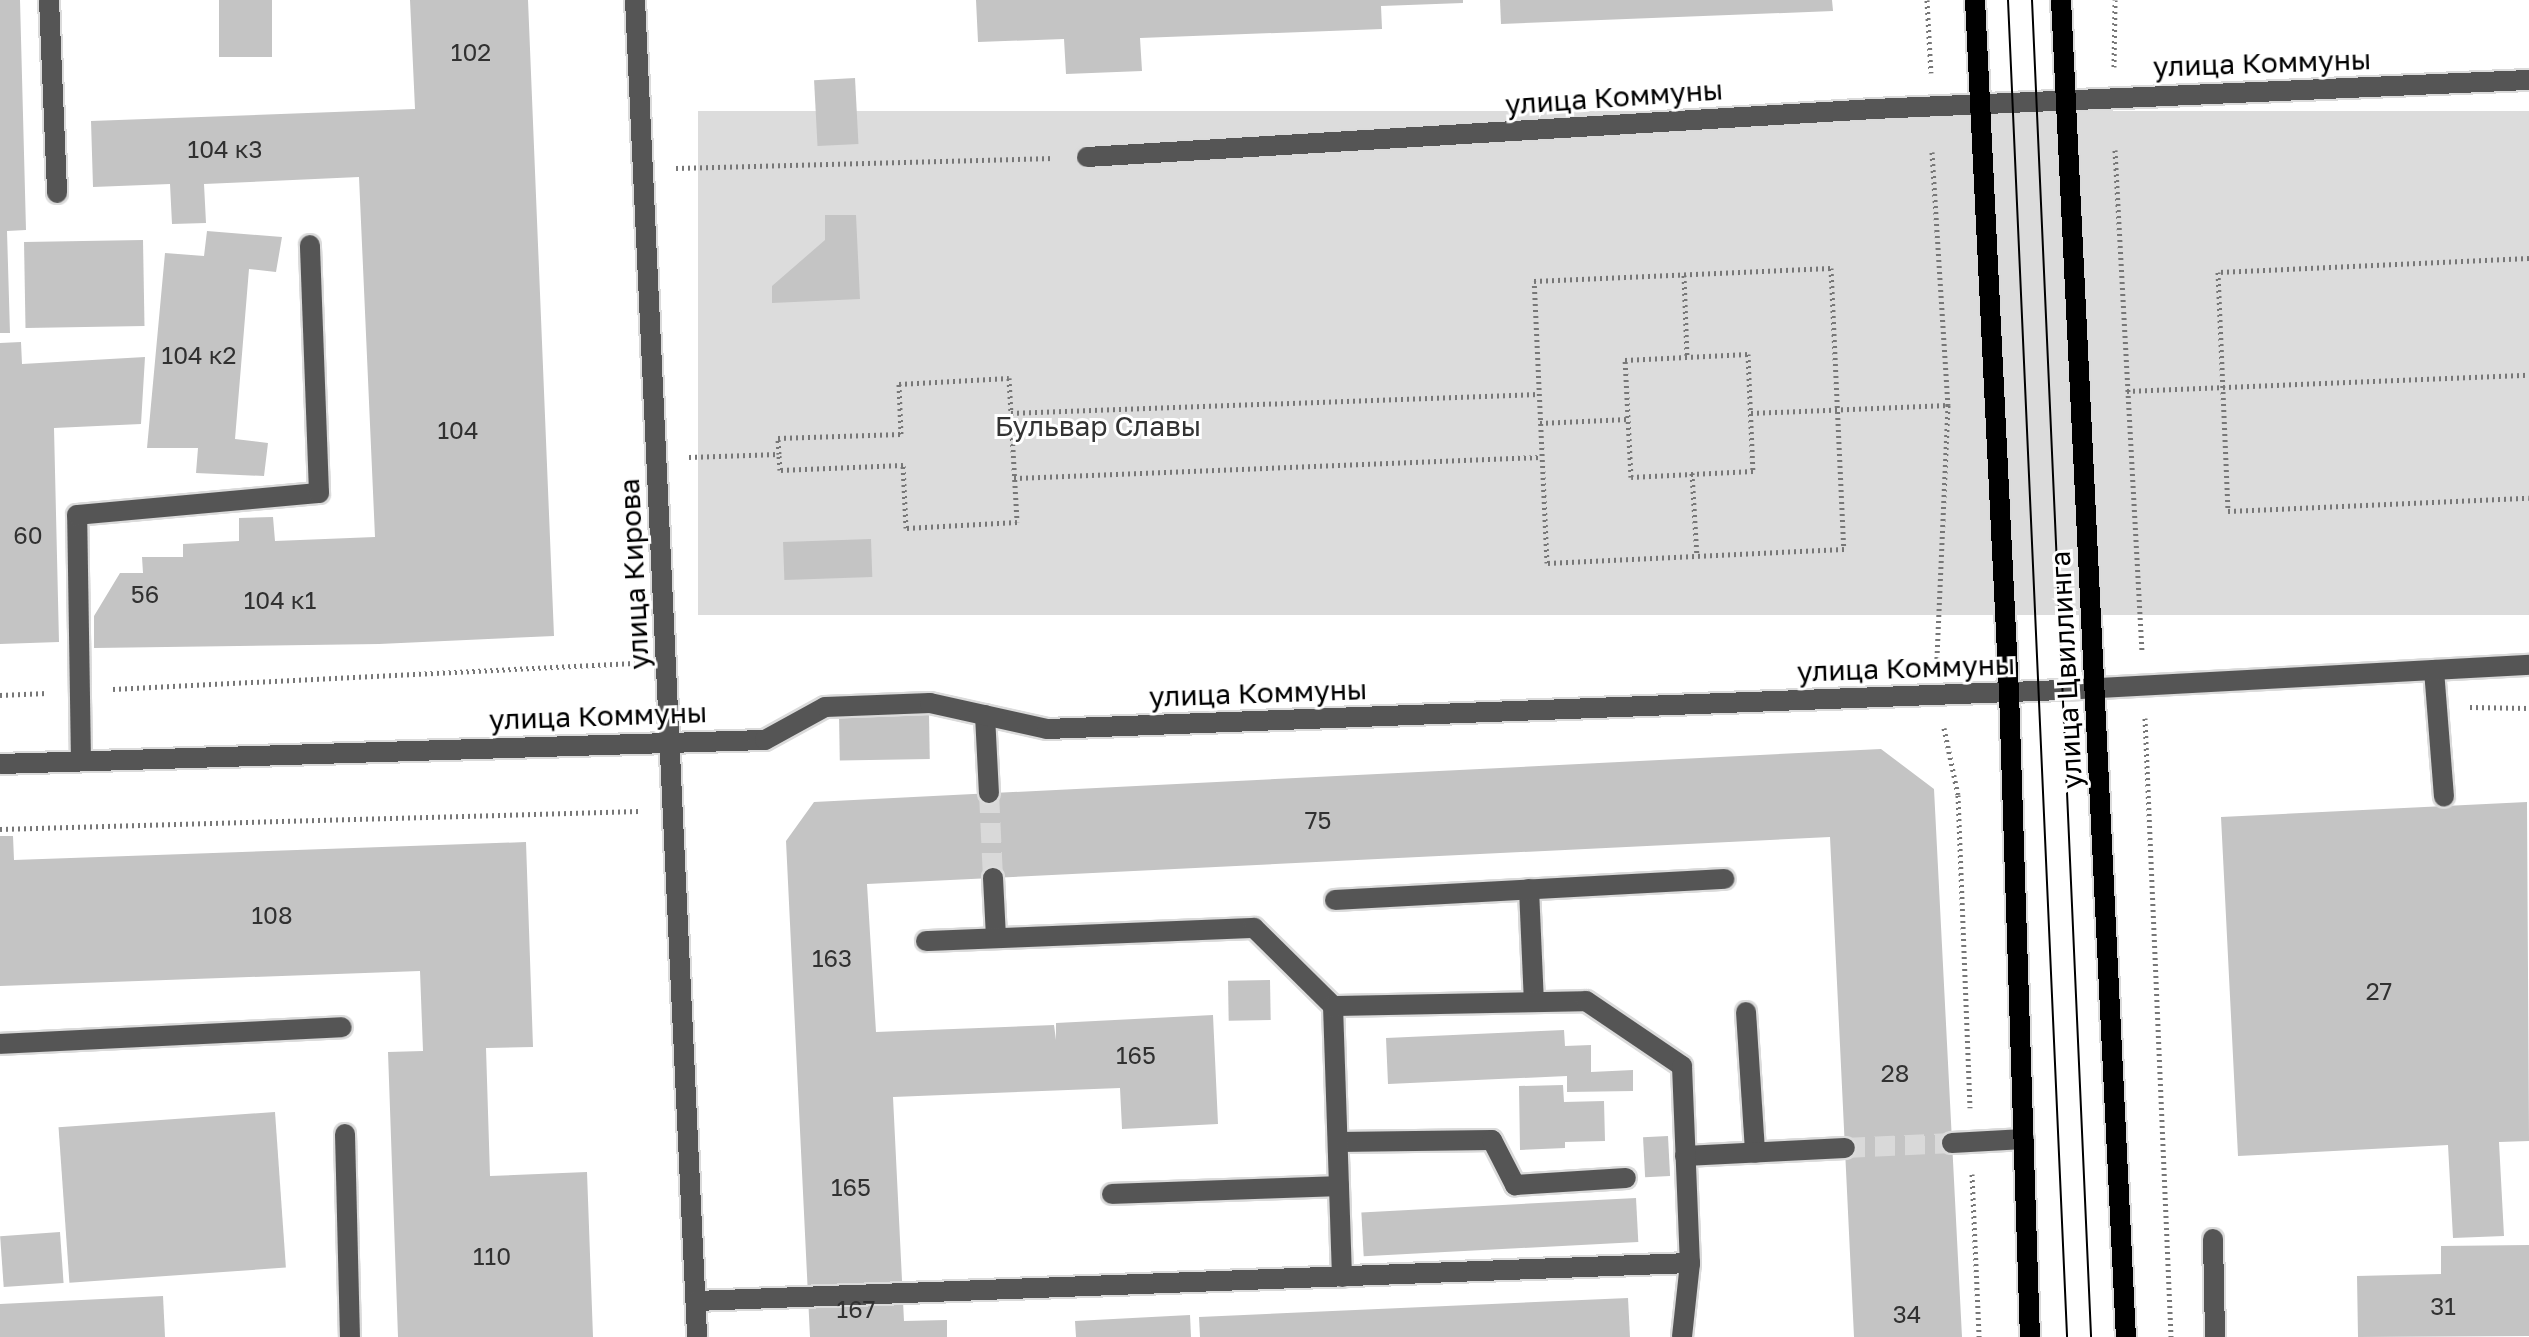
<!DOCTYPE html>
<meta charset="utf-8">
<style>
body{margin:0}
#map{position:relative;width:2529px;height:1337px;overflow:hidden;background:#fff;font-family:"Golos Text",sans-serif}
div>[style]{position:absolute}
.green>*{inset:0;background:#dcdcdc;transform-origin:0 0}
.building>*{inset:0;background:#c4c4c4;transform-origin:0 0}
.minor-tunnel>*{height:20px;margin-top:-10px;transform-origin:0;background:repeating-linear-gradient(90deg,#d9d9d9 0 20px,transparent 0 30px)}
.path>*{height:5px;margin-top:-2.5px;transform-origin:0;background:repeating-linear-gradient(90deg,#777 0 2px,transparent 0 6px)}
.roads{filter:drop-shadow(2px 0 #dbdbdb) drop-shadow(-2px 0 #dbdbdb) drop-shadow(0 2px #dbdbdb) drop-shadow(0 -2px #dbdbdb)}
.minor>*{height:20px;margin:-10px;padding:0 10px;transform-origin:10px;border-radius:10px;background:#555}
.major>*{height:20px;margin:-10px;padding:0 10px;transform-origin:10px;border-radius:10px;background:#000}
.tram>*{height:2px;margin:-1px;padding:0 1px;transform-origin:1px;border-radius:1px;background:#000}
span{translate:-50% -50%;white-space:nowrap;text-align:center;line-height:1.15;-webkit-text-stroke:6px #fff;paint-order:stroke}
.number-label{font-size:24px;color:#313131}
.number-label span{-webkit-text-stroke-width:0}
.street-label{font-size:28px;color:#000}
.park-label{font-size:28px;color:#333}
</style>
<div id="map">
<div class="green">
<div style="left:2529px;top:111px;width:504px;height:1831px;rotate:90deg"></div>
</div>
<div class="building">
<div style="clip-path:polygon(0 0,20px 0,26px 230px,7px 231px,10px 333px,0 333px)"></div>
<div style="left:219px;top:0;width:53px;height:57px"></div>
<div style="clip-path:polygon(410px 0,528px 0,554px 636px,379px 644px,94px 648px,94px 616px,120px 573px,143px 573px,142px 557px,183px 557px,183px 544px,239px 541px,239px 518px,273px 517px,275px 541px,375px 537px,359px 177px,204px 184px,206px 223px,172px 224px,170px 184px,93px 187px,91px 121px,415px 109px)"></div>
<div style="clip-path:polygon(976px 0,1463px 0,1463px 3px,1381px 6px,1382px 29px,1140px 38px,1142px 71px,1066px 74px,1064px 39px,978px 42px)"></div>
<div style="clip-path:polygon(1500px 0,1832px 0,1833px 11px,1501px 24px)"></div>
<div style="left:855px;top:78px;width:66px;height:41px;rotate:87deg"></div>
<div style="clip-path:polygon(825px 215px,856px 215px,860px 299px,772px 303px,772px 286px,825px 240px)"></div>
<div style="clip-path:polygon(207px 231px,282px 237px,276px 272px,249px 269px,235px 439px,268px 443px,264px 476px,196px 473px,198px 448px,147px 448px,165px 253px,204px 256px)"></div>
<div style="left:143px;top:240px;width:86px;height:119px;rotate:89deg"></div>
<div style="clip-path:polygon(21px 342px,22px 364px,145px 357px,141px 424px,54px 428px,59px 642px,0 644px,0 343px)"></div>
<div style="left:871px;top:539px;width:38px;height:88px;rotate:88deg"></div>
<div style="left:929px;top:714px;width:45px;height:90px;rotate:89deg"></div>
<div style="clip-path:polygon(1881px 749px,1934px 789px,1962px 1337px,1854px 1337px,1830px 837px,867px 884px,876px 1032px,1054px 1025px,1056px 1040px,1056px 1023px,1213px 1015px,1218px 1124px,1122px 1129px,1120px 1088px,893px 1097px,904px 1321px,947px 1320px,947px 1337px,810px 1337px,786px 841px,814px 802px)"></div>
<div style="clip-path:polygon(2527px 802px,2529px 1141px,2499px 1142px,2504px 1236px,2453px 1238px,2448px 1145px,2238px 1156px,2221px 817px)"></div>
<div style="clip-path:polygon(0 836px,13px 836px,14px 860px,526px 842px,533px 1047px,486px 1048px,490px 1176px,587px 1172px,593px 1337px,398px 1337px,388px 1052px,423px 1051px,420px 971px,0 986px)"></div>
<div style="left:1270px;top:980px;width:40px;height:42px;rotate:89deg"></div>
<div style="clip-path:polygon(1564px 1030px,1565px 1046px,1591px 1045px,1591px 1072px,1633px 1070px,1633px 1091px,1567px 1092px,1567px 1076px,1388px 1084px,1386px 1038px)"></div>
<div style="clip-path:polygon(1563px 1085px,1564px 1102px,1604px 1101px,1605px 1141px,1565px 1142px,1565px 1148px,1520px 1150px,1519px 1086px)"></div>
<div style="left:275px;top:1112px;width:156px;height:217px;rotate:86deg"></div>
<div style="left:1668px;top:1136px;width:40px;height:25px;rotate:87deg"></div>
<div style="left:1636px;top:1198px;width:44px;height:275px;rotate:87deg"></div>
<div style="left:60px;top:1232px;width:51px;height:60px;rotate:86deg"></div>
<div style="clip-path:polygon(2529px 1245px,2529px 1336px,2358px 1337px,2357px 1276px,2441px 1274px,2441px 1246px)"></div>
<div style="clip-path:polygon(163px 1296px,165px 1337px,0 1337px,0 1304px)"></div>
<div style="clip-path:polygon(1628px 1298px,1630px 1337px,1200px 1337px,1199px 1317px)"></div>
<div style="clip-path:polygon(1190px 1315px,1191px 1337px,1076px 1337px,1075px 1321px)"></div>
</div>
<div class="minor-tunnel">
<div style="left:989px;top:793px;width:85px;rotate:87.3deg"></div>
<div style="left:1845px;top:1148px;width:107px;rotate:-2.7deg"></div>
</div>
<div class="path">
<div style="left:1927px;top:0;width:73px;rotate:86.9deg"></div>
<div style="left:2114px;top:67px;width:67px;rotate:-89.1deg"></div>
<div style="left:2115px;top:150px;width:503px;rotate:86.92deg"></div>
<div style="left:1932px;top:152px;width:254px;rotate:86.4deg"></div>
<div style="left:1948px;top:405px;width:257px;rotate:92.5deg"></div>
<div style="left:676px;top:168px;width:378px;rotate:-1.5deg"></div>
<div style="left:2529px;top:258px;width:311px;rotate:177.4deg"></div>
<div style="left:2218px;top:272px;width:239px;rotate:87.6deg"></div>
<div style="left:2228px;top:511px;width:301px;rotate:-2.5deg"></div>
<div style="left:1831px;top:268px;width:281px;rotate:87.4deg"></div>
<div style="left:1844px;top:549px;width:297px;rotate:177.3deg"></div>
<div style="left:1547px;top:563px;width:282px;rotate:-92.6deg"></div>
<div style="left:1534px;top:281px;width:297px;rotate:-2.5deg"></div>
<div style="left:1684px;top:275px;width:82px;rotate:87.9deg"></div>
<div style="left:1748px;top:354px;width:117px;rotate:87.6deg"></div>
<div style="left:1753px;top:471px;width:122px;rotate:177.2deg"></div>
<div style="left:1631px;top:477px;width:117px;rotate:-92.9deg"></div>
<div style="left:1625px;top:360px;width:123px;rotate:-2.8deg"></div>
<div style="left:2127px;top:391px;width:402px;rotate:-2.3deg"></div>
<div style="left:1011px;top:413px;width:528px;rotate:-2.06deg"></div>
<div style="left:1751px;top:413px;width:197px;rotate:-2.3deg"></div>
<div style="left:1540px;top:423px;width:88px;rotate:-2.6deg"></div>
<div style="left:689px;top:457px;width:90px;rotate:-1.9deg"></div>
<div style="left:779px;top:454px;width:16px;rotate:-94deg"></div>
<div style="left:778px;top:438px;width:123px;rotate:-1.9deg"></div>
<div style="left:901px;top:434px;width:50px;rotate:-92.3deg"></div>
<div style="left:899px;top:384px;width:110px;rotate:-3.1deg"></div>
<div style="left:1009px;top:378px;width:144px;rotate:86.8deg"></div>
<div style="left:1017px;top:522px;width:111px;rotate:176.9deg"></div>
<div style="left:906px;top:528px;width:63px;rotate:-92.7deg"></div>
<div style="left:903px;top:465px;width:123px;rotate:177.7deg"></div>
<div style="left:780px;top:470px;width:16px;rotate:-94deg"></div>
<div style="left:1692px;top:473px;width:83px;rotate:86.6deg"></div>
<div style="left:1014px;top:478px;width:527px;rotate:-2.28deg"></div>
<div style="left:113px;top:689px;width:522px;rotate:-2.86deg"></div>
<div style="left:0;top:695px;width:47px;rotate:-2.4deg"></div>
<div style="left:2470px;top:707px;width:59px;rotate:1deg"></div>
<div style="left:2145px;top:718px;width:620px;rotate:87.59deg"></div>
<div style="left:1944px;top:728px;width:68px;rotate:78.2deg"></div>
<div style="left:1958px;top:795px;width:313px;rotate:87.8deg"></div>
<div style="left:0;top:829px;width:639px;rotate:-1.61deg"></div>
<div style="left:1972px;top:1174px;width:163px;rotate:87.5deg"></div>
</div>
<div class="roads">
<div class="minor">
<div style="left:49px;top:0;width:193px;rotate:87.6deg"></div>
<div style="left:635px;top:0;width:1338px;rotate:87.34deg"></div>
<div style="left:1087px;top:157px;width:788px;rotate:-3.49deg"></div>
<div style="left:1874px;top:109px;width:656px;rotate:-2.54deg"></div>
<div style="left:2434px;top:670px;width:127px;rotate:85.5deg"></div>
<div style="left:985px;top:715px;width:78px;rotate:87.1deg"></div>
<div style="left:81px;top:761px;width:246px;rotate:-90.9deg"></div>
<div style="left:77px;top:515px;width:243px;rotate:-5.2deg"></div>
<div style="left:319px;top:493px;width:248px;rotate:-92.1deg"></div>
<div style="left:0;top:764px;width:765px;rotate:-1.8deg"></div>
<div style="left:765px;top:740px;width:68px;rotate:-28.8deg"></div>
<div style="left:825px;top:707px;width:105px;rotate:-2.2deg"></div>
<div style="left:930px;top:703px;width:120px;rotate:12.5deg"></div>
<div style="left:1047px;top:729px;width:1017px;rotate:-2.2deg"></div>
<div style="left:2063px;top:690px;width:467px;rotate:-3.1deg"></div>
<div style="left:993px;top:878px;width:60px;rotate:87.1deg"></div>
<div style="left:1529px;top:889px;width:113px;rotate:87.5deg"></div>
<div style="left:1335px;top:900px;width:390px;rotate:-3.1deg"></div>
<div style="left:926px;top:941px;width:328px;rotate:-2.3deg"></div>
<div style="left:1254px;top:928px;width:111px;rotate:44.6deg"></div>
<div style="left:1746px;top:1012px;width:141px;rotate:86.3deg"></div>
<div style="left:0;top:1044px;width:342px;rotate:-2.8deg"></div>
<div style="left:345px;top:1134px;width:203px;rotate:88.6deg"></div>
<div style="left:1338px;top:1142px;width:154px;rotate:-0.7deg"></div>
<div style="left:1492px;top:1140px;width:51px;rotate:62.9deg"></div>
<div style="left:1515px;top:1185px;width:111px;rotate:-3.6deg"></div>
<div style="left:1952px;top:1143px;width:72px;rotate:-3.2deg"></div>
<div style="left:1685px;top:1156px;width:160px;rotate:-2.9deg"></div>
<div style="left:1112px;top:1194px;width:227px;rotate:-2deg"></div>
<div style="left:2213px;top:1239px;width:98px;rotate:88.8deg"></div>
<div style="left:1342px;top:1277px;width:271px;rotate:-91.9deg"></div>
<div style="left:1333px;top:1006px;width:253px;rotate:-1.1deg"></div>
<div style="left:1586px;top:1001px;width:116px;rotate:34.1deg"></div>
<div style="left:1682px;top:1066px;width:197px;rotate:87.7deg"></div>
<div style="left:1690px;top:1263px;width:74px;rotate:96.2deg"></div>
<div style="left:696px;top:1301px;width:995px;rotate:-2.19deg"></div>
</div>
<div class="major">
<div style="left:1975px;top:0;width:693px;rotate:87.19deg"></div>
<div style="left:2009px;top:692px;width:645px;rotate:88.14deg"></div>
<div style="left:2061px;top:0;width:1339px;rotate:87.22deg"></div>
</div>
</div>
<div class="tram">
<div style="left:2008px;top:0;width:1338px;rotate:87.47deg"></div>
<div style="left:2032px;top:0;width:1338px;rotate:87.47deg"></div>
</div>
<div class="number-label">
<span style="left:471px;top:52px">102</span>
<span style="left:225px;top:149px">104 к3</span>
<span style="left:199px;top:355px">104 к2</span>
<span style="left:458px;top:430px">104</span>
<span style="left:28px;top:535px">60</span>
<span style="left:145px;top:594px">56</span>
<span style="left:280px;top:600px">104 к1</span>
<span style="left:1318px;top:820px">75</span>
<span style="left:272px;top:915px">108</span>
<span style="left:832px;top:958px">163</span>
<span style="left:2379px;top:991px">27</span>
<span style="left:1136px;top:1055px">165</span>
<span style="left:1895px;top:1073px">28</span>
<span style="left:851px;top:1187px">165</span>
<span style="left:492px;top:1256px">110</span>
<span style="left:2443px;top:1306px">31</span>
<span style="left:856px;top:1309px">167</span>
<span style="left:1907px;top:1314px">34</span>
</div>
<div class="street-label">
<span style="left:2262px;top:63px;rotate:-2deg">улица Коммуны</span>
<span style="left:1614px;top:97px;rotate:-4deg">улица Коммуны</span>
<span style="left:634px;top:574px;rotate:-93deg">улица Кирова</span>
<span style="left:1906px;top:668px;rotate:-2deg">улица Коммуны</span>
<span style="left:2066px;top:670px;rotate:-93deg">улица Цвиллинга</span>
<span style="left:1258px;top:693px;rotate:-2deg">улица Коммуны</span>
<span style="left:598px;top:716px;rotate:-2deg">улица Коммуны</span>
</div>
<div class="park-label">
<span style="left:1098px;top:426px">Бульвар Славы</span>
</div>
</div>
